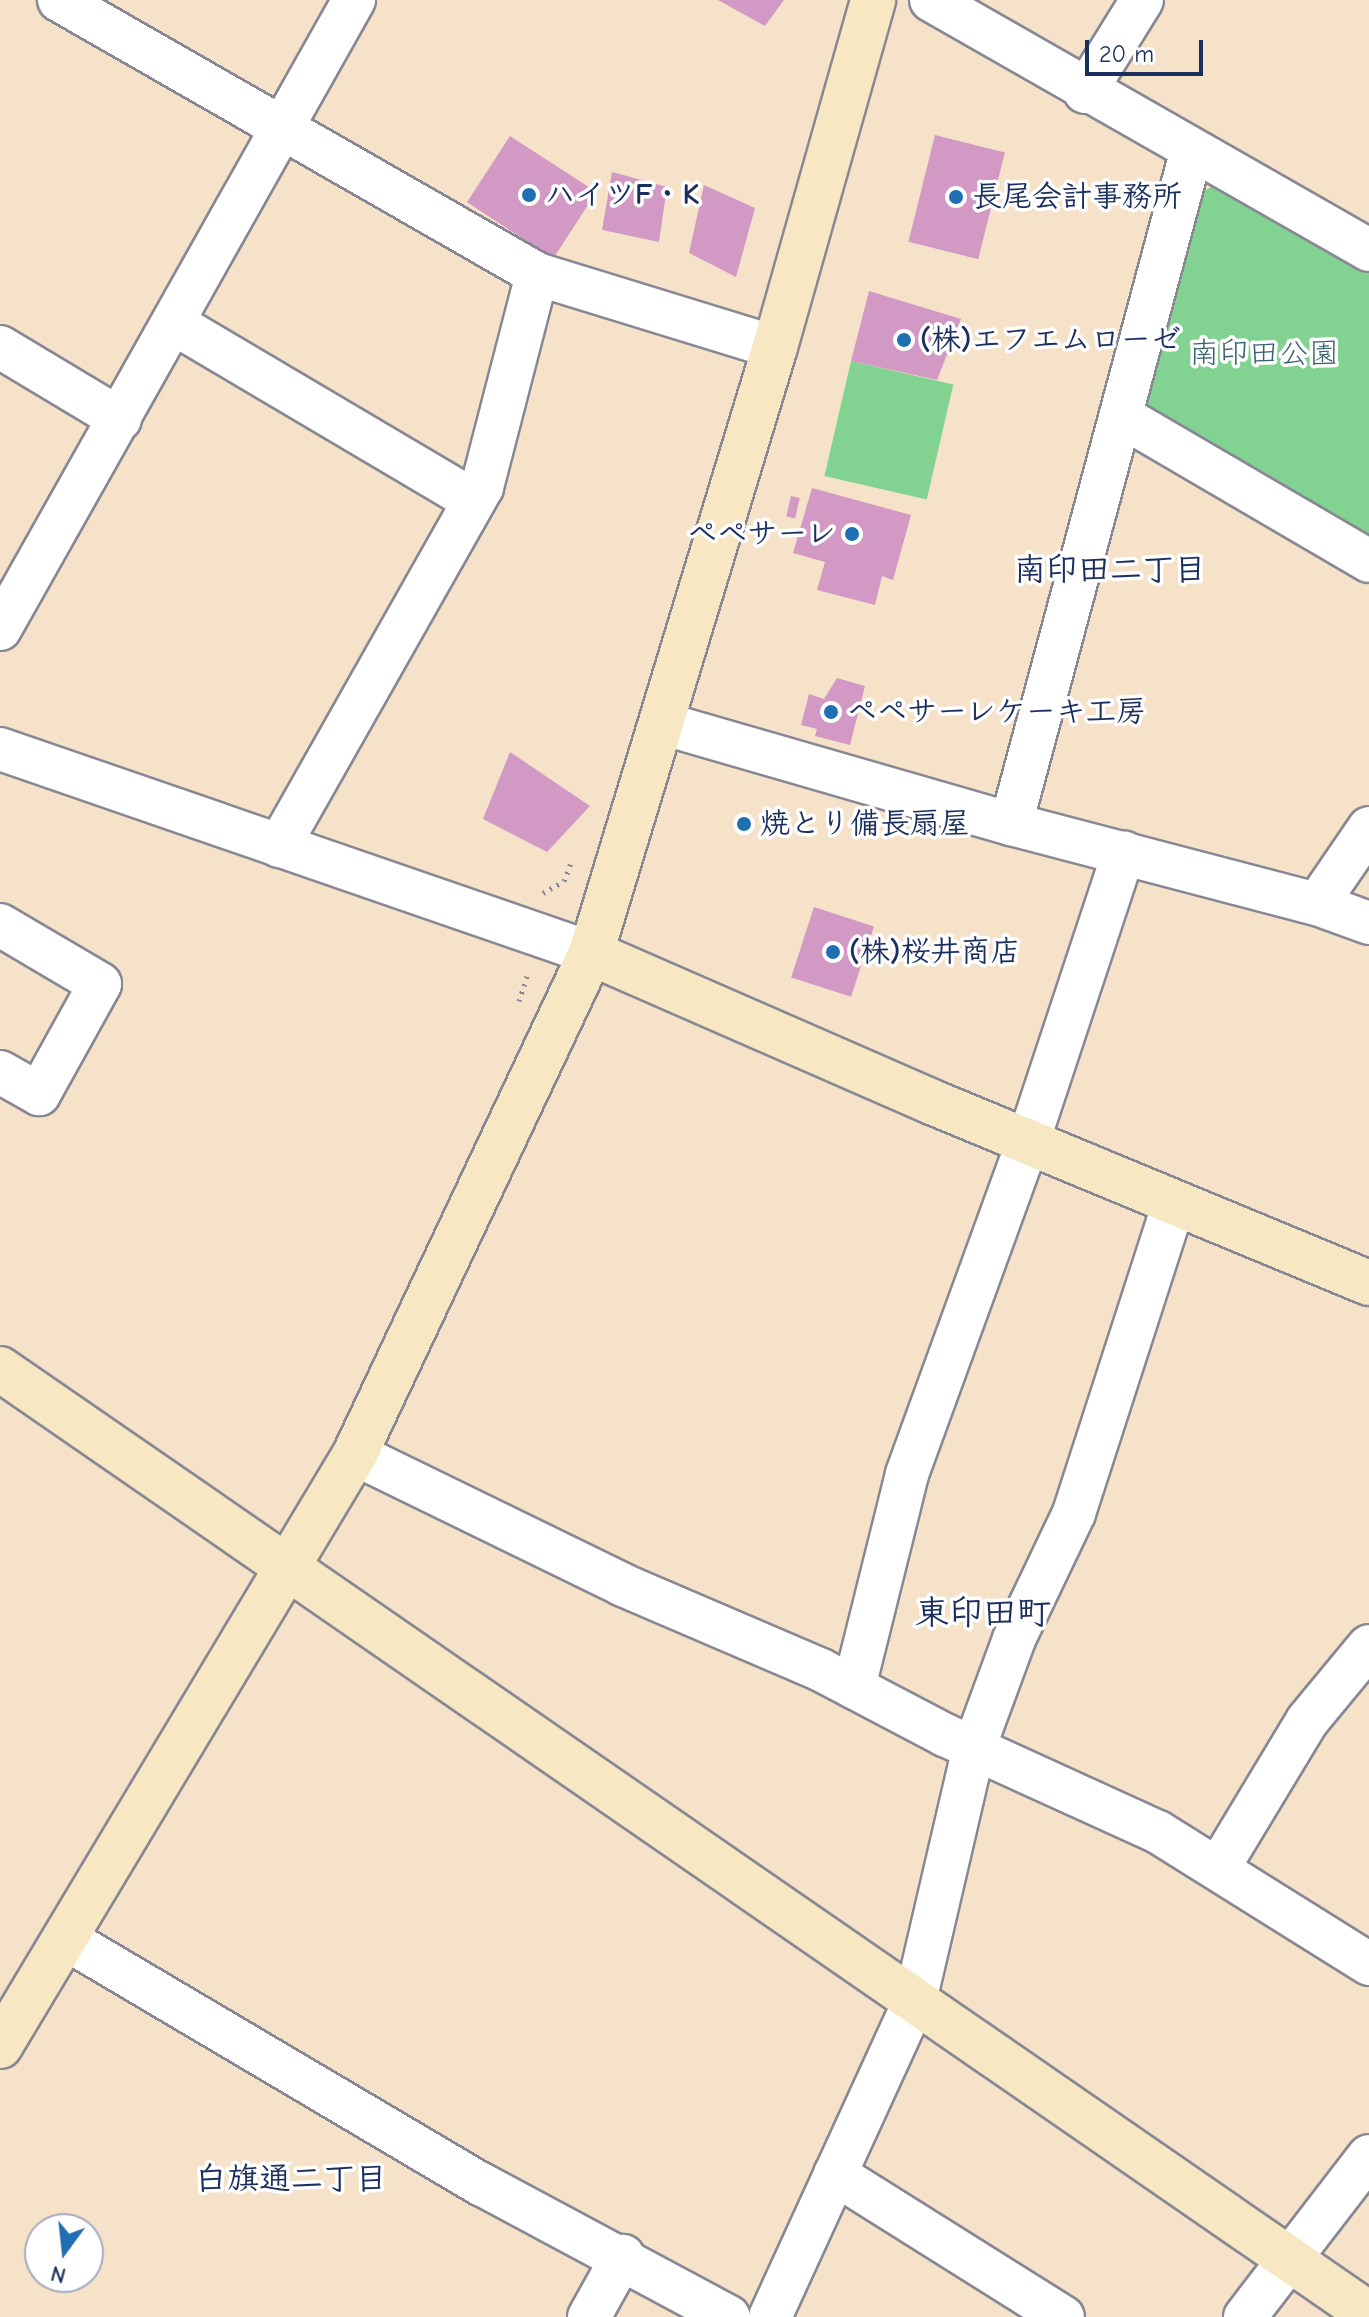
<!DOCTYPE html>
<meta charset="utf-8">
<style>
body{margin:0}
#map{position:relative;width:1369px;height:2317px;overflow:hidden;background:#f5e2c9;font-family:"Comic Neue","Klee One",sans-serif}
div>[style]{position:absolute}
.green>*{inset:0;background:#82d292;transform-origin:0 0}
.building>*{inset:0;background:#d199c4;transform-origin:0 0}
.path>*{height:5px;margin-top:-2.5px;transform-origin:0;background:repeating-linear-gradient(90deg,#888894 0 2px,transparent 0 8px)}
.roads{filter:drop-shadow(2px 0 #888894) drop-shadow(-2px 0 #888894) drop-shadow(0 2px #888894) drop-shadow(0 -2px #888894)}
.street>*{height:42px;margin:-21px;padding:0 21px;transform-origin:21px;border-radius:21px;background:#fff}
.secondary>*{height:44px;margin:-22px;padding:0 22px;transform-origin:22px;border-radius:22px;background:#f7e8c3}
.dots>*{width:22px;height:22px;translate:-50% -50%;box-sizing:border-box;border:4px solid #fff;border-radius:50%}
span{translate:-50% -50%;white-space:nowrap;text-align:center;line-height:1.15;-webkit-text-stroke:7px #fff;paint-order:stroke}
.poi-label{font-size:30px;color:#1b2f5e;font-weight:700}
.left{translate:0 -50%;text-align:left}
.right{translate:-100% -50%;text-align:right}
.park-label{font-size:30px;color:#3a606e}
.neighbourhood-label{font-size:32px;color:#1b2f5e;font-weight:700}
.quarter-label{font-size:34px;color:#1b2f5e;font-weight:700}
.north{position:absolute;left:24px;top:2213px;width:80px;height:80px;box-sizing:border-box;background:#fff;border:2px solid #a4acbf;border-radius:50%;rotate:195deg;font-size:22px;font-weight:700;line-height:32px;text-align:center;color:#1b2f5e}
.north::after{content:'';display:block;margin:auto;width:28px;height:36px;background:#1f6fb2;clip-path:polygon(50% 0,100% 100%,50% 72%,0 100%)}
.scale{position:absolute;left:1085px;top:40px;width:118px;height:36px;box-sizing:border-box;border:4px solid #1b2f5e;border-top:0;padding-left:10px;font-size:24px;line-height:28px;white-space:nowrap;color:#1b2f5e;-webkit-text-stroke:6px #fff;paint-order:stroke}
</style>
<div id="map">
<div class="green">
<div style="clip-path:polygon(1211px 187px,1369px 273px,1369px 537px,1144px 404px,1197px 195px)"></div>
<div style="left:851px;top:361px;width:105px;height:118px;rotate:13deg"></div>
</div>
<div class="building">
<div style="clip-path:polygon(718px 0,784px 0,765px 26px)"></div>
<div style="left:935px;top:135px;width:72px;height:110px;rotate:14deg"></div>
<div style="left:510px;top:136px;width:103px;height:79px;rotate:33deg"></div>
<div style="clip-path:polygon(612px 172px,667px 187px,659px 242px,602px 230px)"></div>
<div style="clip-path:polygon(704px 185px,755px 208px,736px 277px,689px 253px)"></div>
<div style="clip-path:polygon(869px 291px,961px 319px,937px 380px,851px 361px)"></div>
<div style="clip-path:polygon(812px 488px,911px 515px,893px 580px,882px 576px,875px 605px,817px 590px,825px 562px,793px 553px)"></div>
<div style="left:791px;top:496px;width:9px;height:21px;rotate:13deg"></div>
<div style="clip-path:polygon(837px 678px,865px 686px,850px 745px,815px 736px,817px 729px,801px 725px,809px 694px,824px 699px)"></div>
<div style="clip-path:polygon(510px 752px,590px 806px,547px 852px,483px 819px)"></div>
<div style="left:814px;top:907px;width:63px;height:74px;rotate:18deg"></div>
</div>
<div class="path">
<div style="left:543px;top:893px;width:24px;rotate:-30deg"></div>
<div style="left:564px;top:881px;width:22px;rotate:-69deg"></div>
<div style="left:519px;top:1001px;width:29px;rotate:-72deg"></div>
</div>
<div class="roads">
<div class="street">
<div style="left:59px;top:0;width:551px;rotate:29.82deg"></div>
<div style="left:537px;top:274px;width:249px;rotate:17.1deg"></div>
<div style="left:931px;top:0;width:504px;rotate:29.72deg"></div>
<div style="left:1085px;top:92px;width:108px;rotate:-58.2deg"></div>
<div style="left:175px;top:324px;width:347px;rotate:30.6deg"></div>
<div style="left:0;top:347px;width:140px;rotate:31deg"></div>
<div style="left:1121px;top:416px;width:287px;rotate:30.3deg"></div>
<div style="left:0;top:629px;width:722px;rotate:-60.63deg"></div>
<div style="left:661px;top:723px;width:364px;rotate:16.1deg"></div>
<div style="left:1011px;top:824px;width:316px;rotate:14.7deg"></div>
<div style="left:1317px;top:904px;width:55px;rotate:20.1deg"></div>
<div style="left:0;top:749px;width:625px;rotate:19.04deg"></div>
<div style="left:1011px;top:824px;width:695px;rotate:-74.98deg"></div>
<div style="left:279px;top:846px;width:412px;rotate:-60.5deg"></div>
<div style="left:482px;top:487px;width:220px;rotate:-75.5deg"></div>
<div style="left:1317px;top:904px;width:92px;rotate:-55.6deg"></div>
<div style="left:0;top:925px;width:116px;rotate:30.5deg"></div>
<div style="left:100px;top:984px;width:126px;rotate:119deg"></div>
<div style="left:39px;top:1094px;width:45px;rotate:-150.6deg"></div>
<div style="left:355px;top:1454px;width:298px;rotate:26deg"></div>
<div style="left:623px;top:1585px;width:215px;rotate:23.2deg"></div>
<div style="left:821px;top:1670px;width:140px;rotate:27.7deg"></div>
<div style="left:945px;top:1735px;width:234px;rotate:24.5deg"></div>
<div style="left:1158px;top:1832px;width:249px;rotate:32deg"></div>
<div style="left:854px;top:1687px;width:219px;rotate:-76deg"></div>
<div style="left:907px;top:1474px;width:353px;rotate:-70deg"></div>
<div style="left:1028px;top:1142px;width:305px;rotate:-71.7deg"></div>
<div style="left:1219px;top:1867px;width:170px;rotate:-58.9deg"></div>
<div style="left:1307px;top:1721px;width:97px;rotate:-50.4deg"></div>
<div style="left:66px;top:1939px;width:482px;rotate:30.6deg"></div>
<div style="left:481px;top:2184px;width:281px;rotate:28.2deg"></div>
<div style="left:835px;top:2174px;width:269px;rotate:32.1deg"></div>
<div style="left:589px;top:2317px;width:70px;rotate:-60.9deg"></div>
<div style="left:770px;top:2317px;width:348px;rotate:-65.4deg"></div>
<div style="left:915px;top:2001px;width:260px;rotate:-76.9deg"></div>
<div style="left:974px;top:1748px;width:116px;rotate:-69.8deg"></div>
<div style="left:1014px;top:1639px;width:140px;rotate:-64.5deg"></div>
<div style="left:1074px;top:1513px;width:325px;rotate:-72.1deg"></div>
<div style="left:1245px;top:2317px;width:203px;rotate:-52.4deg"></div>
</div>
<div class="secondary">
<div style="left:591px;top:953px;width:372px;rotate:23.6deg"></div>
<div style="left:932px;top:1102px;width:473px;rotate:22.5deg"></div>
<div style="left:0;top:1369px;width:1663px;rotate:34.62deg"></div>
<div style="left:0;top:2046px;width:690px;rotate:-59.05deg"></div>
<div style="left:355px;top:1454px;width:554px;rotate:-64.78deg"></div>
<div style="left:591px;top:953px;width:633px;rotate:-73.11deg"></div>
<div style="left:775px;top:347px;width:361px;rotate:-74.2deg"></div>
</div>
</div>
<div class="dots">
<div style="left:529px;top:195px;background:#1f6fb2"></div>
<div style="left:956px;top:197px;background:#1f6fb2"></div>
<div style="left:904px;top:340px;background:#1f6fb2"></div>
<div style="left:852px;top:534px;background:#1f6fb2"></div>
<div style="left:831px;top:712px;background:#1f6fb2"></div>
<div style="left:744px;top:824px;background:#1f6fb2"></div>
<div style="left:833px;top:952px;background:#1f6fb2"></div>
</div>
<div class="poi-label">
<span class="left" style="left:545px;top:195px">ハイツF・K</span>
<span class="left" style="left:972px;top:197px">長尾会計事務所</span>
<span class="left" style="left:920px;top:340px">(株)エフエムローゼ</span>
<span class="right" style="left:836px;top:534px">ぺぺサーレ</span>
<span class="left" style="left:847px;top:712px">ペペサーレケーキ工房</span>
<span class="left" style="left:760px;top:824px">焼とり備長扇屋</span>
<span class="left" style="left:849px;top:952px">(株)桜井商店</span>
</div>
<div class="park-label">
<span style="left:1264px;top:354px">南印田公園</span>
</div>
<div class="neighbourhood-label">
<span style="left:1110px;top:570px">南印田二丁目</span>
<span style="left:291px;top:2179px">白旗通二丁目</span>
</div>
<div class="quarter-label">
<span style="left:983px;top:1614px">東印田町</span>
</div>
<div class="north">N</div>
<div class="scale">20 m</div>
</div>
